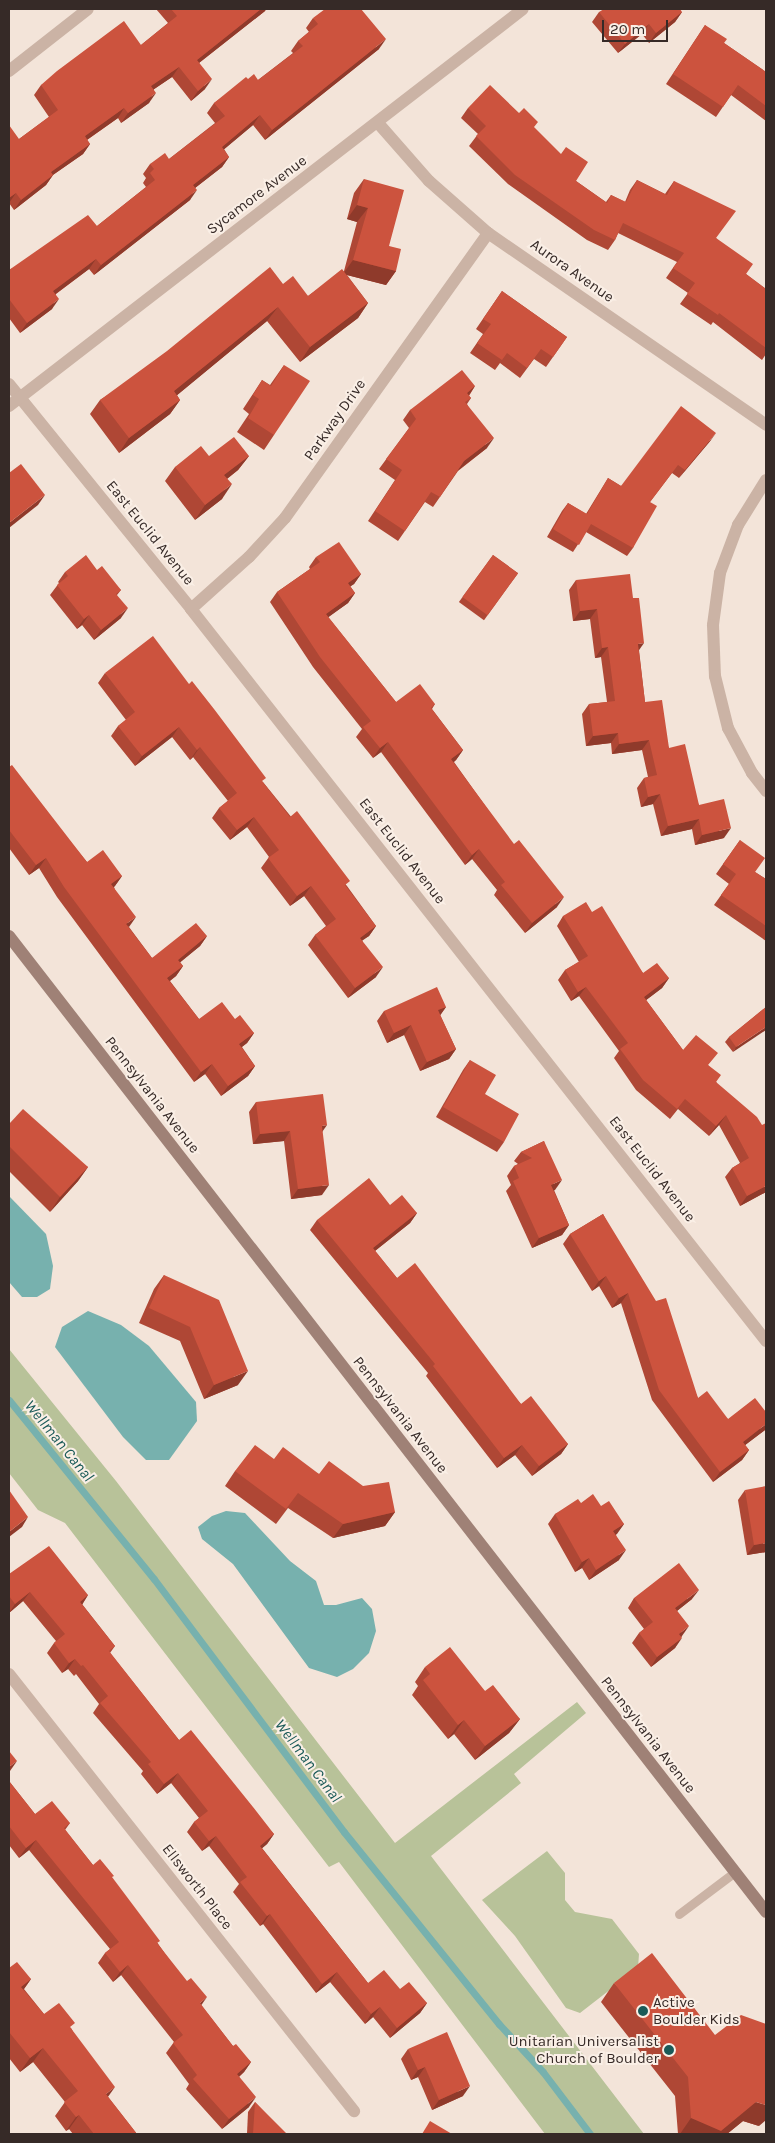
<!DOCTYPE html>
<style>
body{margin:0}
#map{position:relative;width:775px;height:2143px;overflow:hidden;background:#f3e4d9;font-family:Karla,sans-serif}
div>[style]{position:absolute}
.green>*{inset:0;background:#b8c299}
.water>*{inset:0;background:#77b1ae}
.stream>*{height:7px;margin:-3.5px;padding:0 3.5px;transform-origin:3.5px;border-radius:3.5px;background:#77b1ae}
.lane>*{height:9px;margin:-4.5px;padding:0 4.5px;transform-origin:4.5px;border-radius:4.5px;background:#cbb3a5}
.street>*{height:12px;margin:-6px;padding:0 6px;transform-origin:6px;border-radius:6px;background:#cbb3a5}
.secondary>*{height:12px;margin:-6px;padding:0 6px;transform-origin:6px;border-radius:6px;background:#9f8176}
.wall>*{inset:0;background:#af4735;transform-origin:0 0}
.shaded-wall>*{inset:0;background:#8f3a2b}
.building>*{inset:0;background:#cc533e;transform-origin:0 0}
.dots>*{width:14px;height:14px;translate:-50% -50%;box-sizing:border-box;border:2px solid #faefe6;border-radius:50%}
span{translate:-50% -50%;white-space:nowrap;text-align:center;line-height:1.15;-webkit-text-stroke:4px #faefe6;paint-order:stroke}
.street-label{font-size:15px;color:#362a27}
.poi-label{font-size:15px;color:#362a27}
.left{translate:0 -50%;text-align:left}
.right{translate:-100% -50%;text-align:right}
.water-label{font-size:16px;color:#1a5a58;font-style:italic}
.frame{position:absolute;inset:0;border:10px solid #362a27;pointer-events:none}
.scale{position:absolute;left:602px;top:20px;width:66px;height:22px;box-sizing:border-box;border:2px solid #362a27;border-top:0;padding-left:6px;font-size:15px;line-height:18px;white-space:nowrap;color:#362a27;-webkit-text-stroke:4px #faefe6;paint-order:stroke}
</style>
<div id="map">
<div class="green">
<div style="clip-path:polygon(9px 1349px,116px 1481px,395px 1843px,577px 1702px,586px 1713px,514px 1774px,521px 1783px,431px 1856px,644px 2134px,545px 2134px,339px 1862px,329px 1867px,65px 1523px,38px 1510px,9px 1473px)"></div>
<div style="clip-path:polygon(547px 1851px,565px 1873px,565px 1900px,575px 1912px,612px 1919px,639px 1954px,638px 1968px,580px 2013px,566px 2008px,515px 1936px,482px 1900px)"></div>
</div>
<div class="water">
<div style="clip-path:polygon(9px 1196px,46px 1234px,53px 1266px,50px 1289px,37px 1297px,22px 1297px,9px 1282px)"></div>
<div style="clip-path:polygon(88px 1311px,121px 1325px,149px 1346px,196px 1402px,197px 1421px,169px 1460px,146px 1460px,123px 1437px,55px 1347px,62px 1327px)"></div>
<div style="clip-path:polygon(226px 1511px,245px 1513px,290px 1561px,316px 1581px,324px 1605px,336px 1605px,362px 1598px,372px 1609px,376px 1631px,369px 1653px,353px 1669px,337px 1677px,309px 1668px,233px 1564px,202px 1539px,198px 1527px,212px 1516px)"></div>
</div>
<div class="stream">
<div style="left:9px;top:1400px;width:230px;rotate:51deg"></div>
<div style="left:154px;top:1579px;width:316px;rotate:53.1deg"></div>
<div style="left:344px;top:1832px;width:247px;rotate:51.1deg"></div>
<div style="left:499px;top:2024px;width:65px;rotate:47.5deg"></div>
<div style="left:543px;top:2072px;width:78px;rotate:52.8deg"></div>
</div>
<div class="lane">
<div style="left:679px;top:1914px;width:70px;rotate:-36.9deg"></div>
</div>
<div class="street">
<div style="left:9px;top:71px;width:100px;rotate:-38.1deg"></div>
<div style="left:378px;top:123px;width:77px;rotate:48.7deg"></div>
<div style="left:429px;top:181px;width:79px;rotate:41.4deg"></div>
<div style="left:488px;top:233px;width:338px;rotate:34.6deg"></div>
<div style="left:9px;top:384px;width:289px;rotate:51deg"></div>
<div style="left:191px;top:609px;width:931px;rotate:51.85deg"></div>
<div style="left:9px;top:406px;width:649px;rotate:-37.68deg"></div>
<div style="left:766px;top:480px;width:53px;rotate:121.9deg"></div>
<div style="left:738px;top:525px;width:51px;rotate:110.6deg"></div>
<div style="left:720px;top:573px;width:52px;rotate:97.7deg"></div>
<div style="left:713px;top:625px;width:51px;rotate:87.8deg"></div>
<div style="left:715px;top:676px;width:54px;rotate:76deg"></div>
<div style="left:728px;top:728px;width:51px;rotate:61.9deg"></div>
<div style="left:752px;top:773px;width:23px;rotate:52deg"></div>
<div style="left:191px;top:609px;width:78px;rotate:-41.9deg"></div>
<div style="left:249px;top:557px;width:53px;rotate:-47.3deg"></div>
<div style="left:285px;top:518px;width:350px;rotate:-54.5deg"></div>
<div style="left:9px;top:1674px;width:557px;rotate:51.71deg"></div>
</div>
<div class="secondary">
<div style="left:9px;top:936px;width:1235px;rotate:52.2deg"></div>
</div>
<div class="wall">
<div style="clip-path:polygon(156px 9px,266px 9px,265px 11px,199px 63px,205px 89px,191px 101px,172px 77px,154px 89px,149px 103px,121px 123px,118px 118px,87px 140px,90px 144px,83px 154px,53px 175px,46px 185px,14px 210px,9px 203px,19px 139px,49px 117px,34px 95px,41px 85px,141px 45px,168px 23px)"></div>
<div style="clip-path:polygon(599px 12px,682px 12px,675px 22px,649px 43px,642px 34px,618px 53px,592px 22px)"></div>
<div style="clip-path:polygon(313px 18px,379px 49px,265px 140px,253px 125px,224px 149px,229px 157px,222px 167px,195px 188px,190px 200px,94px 275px,89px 269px,56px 294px,52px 309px,20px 333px,9px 318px,9px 270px,97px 226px,146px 187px,143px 183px,146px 178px,143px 174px,150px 164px,169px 159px,215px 123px,207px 113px,214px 103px,248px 79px,258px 80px,293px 53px,291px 51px,298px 41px,309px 32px,306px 28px)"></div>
<div style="clip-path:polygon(705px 25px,724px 43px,766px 72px,766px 121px,731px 95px,716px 117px,666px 84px)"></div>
<div style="clip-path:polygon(468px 108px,519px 113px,534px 128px,576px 181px,606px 202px,611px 195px,625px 202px,630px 190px,637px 180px,665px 194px,674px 181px,716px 238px,746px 274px,766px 289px,766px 354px,762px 360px,713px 322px,711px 325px,680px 304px,688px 293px,666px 278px,677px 262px,618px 233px,615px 240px,608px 250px,587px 240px,508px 184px,469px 146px,478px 134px,461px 118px)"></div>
<div style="clip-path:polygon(364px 179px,389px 246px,396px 271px,386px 285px,347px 275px,368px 303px,358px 318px,300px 362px,267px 321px,177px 395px,180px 400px,170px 414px,119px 453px,90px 414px,100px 400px,283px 284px,308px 296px,344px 271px,357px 222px,347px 219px,354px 193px)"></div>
<div style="clip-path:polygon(502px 291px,567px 337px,546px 367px,534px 359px,520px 378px,500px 363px,495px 370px,470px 353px,483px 334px,476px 329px)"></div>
<div style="clip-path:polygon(284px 365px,274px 435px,264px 450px,237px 432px,249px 414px,243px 409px,262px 380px,270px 385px)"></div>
<div style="clip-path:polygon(475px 386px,469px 396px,471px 398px,467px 404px,487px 448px,458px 471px,433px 507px,425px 502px,398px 541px,368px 521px,395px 480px,379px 469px,409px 428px,403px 420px,410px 410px)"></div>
<div style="clip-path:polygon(711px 440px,679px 478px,672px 473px,650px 502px,633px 548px,627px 556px,586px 532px,573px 552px,547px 537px,562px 511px,568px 503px,586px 514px,608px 478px,621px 486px)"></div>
<div style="clip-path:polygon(209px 456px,249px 456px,238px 470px,227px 479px,222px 499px,195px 520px,165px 481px,175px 467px)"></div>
<div style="left:493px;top:555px;width:31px;height:58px;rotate:36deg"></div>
<div style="clip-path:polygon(316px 557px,361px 574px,354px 584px,350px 586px,355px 593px,348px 603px,328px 617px,396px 702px,435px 704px,432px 709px,463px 750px,456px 760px,454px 762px,557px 907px,525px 933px,494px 895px,497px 890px,472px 859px,465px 865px,381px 752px,373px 758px,356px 737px,362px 729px,313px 667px,270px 602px,277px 592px,310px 569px,309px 567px)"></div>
<div style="clip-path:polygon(97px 570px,121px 590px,117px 595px,121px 618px,94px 640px,82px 625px,77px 629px,50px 595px,59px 583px,58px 582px,65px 572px)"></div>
<div style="clip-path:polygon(576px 580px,639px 650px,645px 702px,669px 748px,699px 805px,724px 838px,695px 845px,692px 829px,661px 836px,653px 804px,641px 807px,637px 788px,644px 778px,648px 777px,642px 750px,612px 754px,611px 743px,586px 746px,582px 714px,589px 704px,607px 702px,601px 657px,595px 658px,590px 619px,573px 621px,569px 590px)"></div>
<div style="clip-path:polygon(105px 673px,263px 782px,347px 886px,376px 926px,369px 936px,362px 940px,376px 977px,348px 998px,308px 945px,315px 935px,326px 926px,304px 896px,290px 906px,261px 868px,269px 857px,247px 827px,230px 840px,212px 818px,219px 808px,228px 801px,193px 757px,190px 760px,172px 737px,135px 766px,111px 736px,118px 726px,126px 720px,98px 683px)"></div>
<div style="clip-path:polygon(9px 767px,87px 862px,122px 876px,114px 887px,129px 927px,152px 958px,207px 936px,200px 946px,180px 962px,183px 966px,176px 976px,170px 981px,199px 1019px,235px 1019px,254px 1033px,247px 1043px,242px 1047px,255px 1066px,248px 1076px,221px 1096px,205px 1074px,194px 1082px,57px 897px,39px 868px,29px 875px,9px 848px)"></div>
<div style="clip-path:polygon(740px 840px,755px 872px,766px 879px,766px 941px,714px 905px,729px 884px,716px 874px)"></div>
<div style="clip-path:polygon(592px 912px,643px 973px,669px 978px,662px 988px,646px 1000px,683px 1050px,709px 1066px,766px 1192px,740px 1206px,725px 1177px,732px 1168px,740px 1163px,719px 1125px,709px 1136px,678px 1109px,670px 1119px,636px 1090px,614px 1058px,619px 1051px,579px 996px,571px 1001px,558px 980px,565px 970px,579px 962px,557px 926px,563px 916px)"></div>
<div style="clip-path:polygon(446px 1007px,440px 1015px,456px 1049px,449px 1059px,420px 1071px,404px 1035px,387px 1043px,377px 1021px,384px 1011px)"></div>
<div style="clip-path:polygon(766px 1007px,733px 1052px,725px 1042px,729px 1037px)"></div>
<div style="clip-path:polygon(470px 1060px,504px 1142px,497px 1152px,436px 1117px,463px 1070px)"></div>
<div style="clip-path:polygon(256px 1102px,322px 1131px,322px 1195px,291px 1199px,284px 1141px,253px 1144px,249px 1112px)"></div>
<div style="clip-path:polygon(9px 1124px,88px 1167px,78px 1181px,50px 1212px,9px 1171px)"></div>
<div style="clip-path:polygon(544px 1141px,555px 1190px,554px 1190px,569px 1225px,562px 1235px,532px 1248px,506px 1191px,511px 1185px,507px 1176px,514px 1166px,518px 1164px,514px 1161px,521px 1152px)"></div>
<div style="clip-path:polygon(390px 1205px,417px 1213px,410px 1223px,375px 1251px,397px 1278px,521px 1404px,568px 1444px,561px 1454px,532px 1476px,515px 1455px,497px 1468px,426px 1376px,428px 1373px,310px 1230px,317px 1220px)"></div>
<div style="clip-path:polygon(603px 1214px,698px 1398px,728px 1419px,765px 1430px,745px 1445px,749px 1450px,742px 1460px,713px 1482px,652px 1400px,621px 1303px,612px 1308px,599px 1286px,592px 1291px,563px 1244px,570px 1234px)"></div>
<div style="clip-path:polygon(164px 1275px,238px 1385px,204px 1399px,180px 1341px,139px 1323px,154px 1289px)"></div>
<div style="clip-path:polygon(274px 1459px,319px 1474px,395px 1512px,385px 1526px,333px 1538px,288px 1508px,276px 1524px,225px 1486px,235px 1471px)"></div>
<div style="clip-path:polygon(745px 1490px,766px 1552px,747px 1555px,738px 1500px)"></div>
<div style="clip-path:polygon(581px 1503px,601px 1506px,624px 1524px,616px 1534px,619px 1560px,589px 1580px,582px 1568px,575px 1572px,548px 1524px,555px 1514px)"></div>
<div style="clip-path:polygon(9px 1574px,88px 1595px,82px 1604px,115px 1646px,110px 1653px,179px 1740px,274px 1834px,267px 1844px,262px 1848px,368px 1983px,400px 1989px,427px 2003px,420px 2013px,390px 2038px,373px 2017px,365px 2024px,330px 1982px,316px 1993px,263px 1924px,260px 1926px,233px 1892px,239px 1884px,209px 1846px,202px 1851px,187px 1832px,194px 1822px,199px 1818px,171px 1783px,157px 1794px,141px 1774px,143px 1771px,93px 1713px,99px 1704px,76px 1674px,74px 1676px,68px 1669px,62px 1673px,47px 1653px,54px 1643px,56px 1641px,23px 1601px,9px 1613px)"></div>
<div style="clip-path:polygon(634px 1598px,692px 1599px,677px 1611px,682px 1636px,675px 1648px,651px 1667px,632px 1643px,639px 1633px,644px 1629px,628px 1608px)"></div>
<div style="clip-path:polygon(425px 1667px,485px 1691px,520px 1719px,509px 1733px,475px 1760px,454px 1734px,448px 1739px,412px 1695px,418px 1686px,415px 1682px)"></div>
<div style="clip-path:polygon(9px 1781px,35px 1814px,70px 1823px,65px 1830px,93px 1865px,112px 1878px,201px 2005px,233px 2046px,251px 2062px,244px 2072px,239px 2077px,249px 2107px,222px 2129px,186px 2089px,189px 2084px,166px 2053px,174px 2042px,121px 1975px,113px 1982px,98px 1963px,105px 1953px,110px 1949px,29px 1850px,19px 1858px,9px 1845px)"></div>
<div style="clip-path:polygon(9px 1968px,31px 1979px,24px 1989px,44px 2014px,71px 2028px,108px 2097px,137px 2134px,73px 2134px,69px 2129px,66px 2131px,55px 2116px,65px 2102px,33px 2062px,20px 2072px,9px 2058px)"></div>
<div style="clip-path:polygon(614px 1983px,759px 2126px,743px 2121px,727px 2134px,678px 2134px,675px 2096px,601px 2002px)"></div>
<div style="clip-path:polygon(408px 2049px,463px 2096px,432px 2110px,418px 2077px,411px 2080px,401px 2059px)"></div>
<div style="clip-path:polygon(255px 2102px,285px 2134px,247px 2134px,248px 2112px)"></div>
</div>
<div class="shaded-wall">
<div style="clip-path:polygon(261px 9px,266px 9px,265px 11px,190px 70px,197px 60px)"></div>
<div style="clip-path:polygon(682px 12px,675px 22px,649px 43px,656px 33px)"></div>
<div style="clip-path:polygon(649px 24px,642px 34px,618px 53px,625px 44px)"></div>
<div style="clip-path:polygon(386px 39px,379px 49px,265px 140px,272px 130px)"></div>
<div style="clip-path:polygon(179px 67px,172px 77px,144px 96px,151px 86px)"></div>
<div style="clip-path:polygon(212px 79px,205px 89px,191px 101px,198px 91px)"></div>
<div style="clip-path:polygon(156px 93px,149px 103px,121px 123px,128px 113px)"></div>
<div style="clip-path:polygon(124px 108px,118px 118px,78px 146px,85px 136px)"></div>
<div style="clip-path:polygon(260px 115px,253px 125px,215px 157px,222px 147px)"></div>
<div style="clip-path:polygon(90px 144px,83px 154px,44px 181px,51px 172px)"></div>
<div style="clip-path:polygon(229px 157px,222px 167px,186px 195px,193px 185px)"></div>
<div style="clip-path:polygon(53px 175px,46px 185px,14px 210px,21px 200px)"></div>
<div style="clip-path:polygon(197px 190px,190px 200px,94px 275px,101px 265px)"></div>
<div style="clip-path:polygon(16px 193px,9px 203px,9px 198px)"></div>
<div style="clip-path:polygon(357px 205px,368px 208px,357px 222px,347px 219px)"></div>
<div style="clip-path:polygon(96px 259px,89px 269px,46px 301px,53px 291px)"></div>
<div style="clip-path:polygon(353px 260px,396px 271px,386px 285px,343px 274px)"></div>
<div style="clip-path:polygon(59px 299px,52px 309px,20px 333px,27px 323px)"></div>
<div style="clip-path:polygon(368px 303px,358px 318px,300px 362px,310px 347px)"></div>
<div style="clip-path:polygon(278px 307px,267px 321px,164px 406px,174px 391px)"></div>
<div style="clip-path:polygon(475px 386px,468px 396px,467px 393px)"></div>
<div style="clip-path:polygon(180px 400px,170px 414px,119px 453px,129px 438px)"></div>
<div style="clip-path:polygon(716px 433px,711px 440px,679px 478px,685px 470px)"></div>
<div style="clip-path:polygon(494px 438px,487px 448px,457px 471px,464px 461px)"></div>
<div style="clip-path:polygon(249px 456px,238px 470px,214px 489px,224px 475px)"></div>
<div style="clip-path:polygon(232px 484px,222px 499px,195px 520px,205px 505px)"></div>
<div style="clip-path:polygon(45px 495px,38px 505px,9px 528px,9px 523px)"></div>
<div style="clip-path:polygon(361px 574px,354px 584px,341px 593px,348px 583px)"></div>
<div style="clip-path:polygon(355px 593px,348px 603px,319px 624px,326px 614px)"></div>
<div style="clip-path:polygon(128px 608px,121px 618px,94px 640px,101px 630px)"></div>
<div style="clip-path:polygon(597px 609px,590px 619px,573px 621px,580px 611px)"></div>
<div style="clip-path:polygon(89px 615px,82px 625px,77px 629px,84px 619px)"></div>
<div style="clip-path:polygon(644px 643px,637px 653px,638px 644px)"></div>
<div style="clip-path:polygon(608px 647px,601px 657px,595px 658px,602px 648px)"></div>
<div style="clip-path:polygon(179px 727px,172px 737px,135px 766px,142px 756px)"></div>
<div style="clip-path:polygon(618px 733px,611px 743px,586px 746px,593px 736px)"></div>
<div style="clip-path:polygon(649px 740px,642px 750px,612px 754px,619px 744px)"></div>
<div style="clip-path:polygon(388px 742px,381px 752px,373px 758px,380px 748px)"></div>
<div style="clip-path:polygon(200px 747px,193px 757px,190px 760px,197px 750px)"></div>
<div style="clip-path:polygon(463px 750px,456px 760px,444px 769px,451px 759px)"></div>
<div style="clip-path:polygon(660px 794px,653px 804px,641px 807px,648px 797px)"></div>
<div style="clip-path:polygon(254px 817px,247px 827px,230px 840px,237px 830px)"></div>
<div style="clip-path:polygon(699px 819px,692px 829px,661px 836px,668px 826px)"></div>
<div style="clip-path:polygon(731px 828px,724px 838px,695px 845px,702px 835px)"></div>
<div style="clip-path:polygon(479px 849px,472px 859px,465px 865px,472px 855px)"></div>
<div style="clip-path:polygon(46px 858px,39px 868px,29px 875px,36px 865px)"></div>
<div style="clip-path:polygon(122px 876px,115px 886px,105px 894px,111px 884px)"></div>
<div style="clip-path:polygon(311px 886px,304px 896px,290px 906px,297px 896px)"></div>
<div style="clip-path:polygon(564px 897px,557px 907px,525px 933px,532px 923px)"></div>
<div style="clip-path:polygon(136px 917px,129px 927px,126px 924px)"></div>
<div style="clip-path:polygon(376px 926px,369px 936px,353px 947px,360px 938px)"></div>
<div style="clip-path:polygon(207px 936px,200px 946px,171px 970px,178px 960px)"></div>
<div style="clip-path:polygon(183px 966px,176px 976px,160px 988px,167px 978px)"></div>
<div style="clip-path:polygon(383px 967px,376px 977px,348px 998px,355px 988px)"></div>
<div style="clip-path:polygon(669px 978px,662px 988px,637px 1007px,644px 997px)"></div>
<div style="clip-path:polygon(586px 987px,579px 996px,571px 1001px,578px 992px)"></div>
<div style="clip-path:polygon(446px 1007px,439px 1017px,438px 1010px)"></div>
<div style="clip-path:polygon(411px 1025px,404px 1035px,387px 1043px,394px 1033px)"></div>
<div style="clip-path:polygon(766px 1027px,766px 1030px,733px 1052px,736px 1047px)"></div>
<div style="clip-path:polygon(254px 1033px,247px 1043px,232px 1054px,239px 1044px)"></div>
<div style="clip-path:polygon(456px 1049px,449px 1059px,420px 1071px,427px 1062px)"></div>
<div style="clip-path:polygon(212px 1064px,205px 1074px,194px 1082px,201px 1072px)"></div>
<div style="clip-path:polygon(255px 1066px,248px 1076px,221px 1096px,228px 1086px)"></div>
<div style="clip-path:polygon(726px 1115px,719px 1125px,709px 1136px,716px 1126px)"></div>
<div style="clip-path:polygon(327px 1125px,320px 1135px,322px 1126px)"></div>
<div style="clip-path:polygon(290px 1131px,284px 1141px,253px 1144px,260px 1134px)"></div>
<div style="clip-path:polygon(88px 1167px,78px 1181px,50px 1212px,60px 1197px)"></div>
<div style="clip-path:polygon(562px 1180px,555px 1190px,544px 1195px,551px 1185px)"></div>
<div style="clip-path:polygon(329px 1185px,322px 1195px,291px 1199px,298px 1189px)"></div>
<div style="clip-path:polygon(766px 1186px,766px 1192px,740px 1206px,747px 1196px)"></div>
<div style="clip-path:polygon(417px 1213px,410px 1223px,366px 1258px,373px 1248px)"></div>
<div style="clip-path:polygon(569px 1225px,562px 1235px,532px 1248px,539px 1238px)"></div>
<div style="clip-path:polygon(606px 1276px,599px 1286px,592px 1291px,599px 1281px)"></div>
<div style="clip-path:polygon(628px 1293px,621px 1303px,612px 1308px,619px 1298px)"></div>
<div style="clip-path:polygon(248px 1371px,238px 1385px,204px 1399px,214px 1385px)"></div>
<div style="clip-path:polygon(766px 1424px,766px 1428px,765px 1430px,736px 1452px,743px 1442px)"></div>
<div style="clip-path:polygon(568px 1444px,561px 1454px,532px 1476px,539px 1466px)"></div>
<div style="clip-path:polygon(522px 1445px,515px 1455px,497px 1468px,504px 1458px)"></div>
<div style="clip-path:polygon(749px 1450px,742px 1460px,713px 1482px,720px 1472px)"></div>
<div style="clip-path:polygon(395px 1512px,385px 1526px,333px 1538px,343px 1524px)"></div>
<div style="clip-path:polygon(28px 1517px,22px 1527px,9px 1537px,9px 1532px)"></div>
<div style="clip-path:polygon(624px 1524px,617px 1534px,606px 1541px,613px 1531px)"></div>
<div style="clip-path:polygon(766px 1543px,766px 1552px,747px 1555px,754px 1545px)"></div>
<div style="clip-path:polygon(626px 1550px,619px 1560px,589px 1580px,596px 1570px)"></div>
<div style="clip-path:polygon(589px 1558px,582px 1568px,575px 1572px,582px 1562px)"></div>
<div style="clip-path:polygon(699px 1590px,692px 1599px,668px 1618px,675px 1608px)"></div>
<div style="clip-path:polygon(30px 1592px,23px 1601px,9px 1613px,15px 1604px)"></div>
<div style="clip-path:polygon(88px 1595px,82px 1605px,80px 1602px)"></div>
<div style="clip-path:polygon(689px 1626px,682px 1636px,672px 1644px,679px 1634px)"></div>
<div style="clip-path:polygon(682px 1638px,675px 1648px,651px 1667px,657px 1657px)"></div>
<div style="clip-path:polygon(75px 1659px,68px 1669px,62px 1673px,69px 1663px)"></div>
<div style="clip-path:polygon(520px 1719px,509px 1733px,475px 1760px,485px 1746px)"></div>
<div style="clip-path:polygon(464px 1720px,454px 1734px,448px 1739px,458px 1725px)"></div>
<div style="clip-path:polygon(17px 1761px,10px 1771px,9px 1771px,9px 1767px)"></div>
<div style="clip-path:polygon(178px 1773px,171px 1783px,157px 1794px,164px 1784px)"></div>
<div style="clip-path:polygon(274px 1834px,267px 1844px,253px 1856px,260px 1846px)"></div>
<div style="clip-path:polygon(216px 1836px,209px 1846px,202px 1851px,209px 1841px)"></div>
<div style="clip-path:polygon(36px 1840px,29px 1850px,19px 1858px,26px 1848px)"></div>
<div style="clip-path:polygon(270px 1914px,263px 1924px,260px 1926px,267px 1916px)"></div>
<div style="clip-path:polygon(128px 1965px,121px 1975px,113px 1982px,120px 1972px)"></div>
<div style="clip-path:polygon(337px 1972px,330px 1982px,316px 1993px,322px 1984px)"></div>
<div style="clip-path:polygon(31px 1979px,21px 1993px,21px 1987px)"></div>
<div style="clip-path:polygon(207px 1997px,200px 2007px,200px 2003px)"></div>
<div style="clip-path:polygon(427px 2003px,420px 2013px,390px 2038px,397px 2028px)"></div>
<div style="clip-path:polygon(380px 2007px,373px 2017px,365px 2024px,371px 2014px)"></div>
<div style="clip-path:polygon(43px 2048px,33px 2062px,20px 2072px,30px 2058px)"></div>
<div style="clip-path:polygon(251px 2062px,244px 2072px,230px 2084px,237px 2074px)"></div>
<div style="clip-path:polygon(425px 2067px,418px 2077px,411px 2080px,418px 2070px)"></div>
<div style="clip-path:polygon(470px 2086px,463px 2096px,432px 2110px,439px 2100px)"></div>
<div style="clip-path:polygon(115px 2087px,105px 2101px,106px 2094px)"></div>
<div style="clip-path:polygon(256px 2097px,249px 2107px,222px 2129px,229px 2119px)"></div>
<div style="clip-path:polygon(756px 2102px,766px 2105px,766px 2120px,759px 2126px,743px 2121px,727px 2134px,680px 2134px,691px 2118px)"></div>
<div style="clip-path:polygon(79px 2115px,69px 2129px,66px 2131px,76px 2117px)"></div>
</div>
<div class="building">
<div style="clip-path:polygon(171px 9px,261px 9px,197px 60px,212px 79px,198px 91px,179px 67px,151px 86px,156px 93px,128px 113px,124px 108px,85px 136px,90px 144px,51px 172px,53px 175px,21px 200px,16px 193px,9px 198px,9px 125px,19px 139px,58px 110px,41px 85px,57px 71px,124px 21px,141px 45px,177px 16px)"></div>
<div style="clip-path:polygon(325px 9px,361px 9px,386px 39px,272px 130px,260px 115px,222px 147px,229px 157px,193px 185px,197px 190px,101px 265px,96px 259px,53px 291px,59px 299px,27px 323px,9px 299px,9px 270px,88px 215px,97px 226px,155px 180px,150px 173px,154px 169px,150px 164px,165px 153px,169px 159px,225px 116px,214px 103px,246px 77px,248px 79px,254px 74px,258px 80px,303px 46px,298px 41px,318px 24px,313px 18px)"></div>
<div style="clip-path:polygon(604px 9px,680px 9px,682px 12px,656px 33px,649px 24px,625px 44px,599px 12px)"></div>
<div style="clip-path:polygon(705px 25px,727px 39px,724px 43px,766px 72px,766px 106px,738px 85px,723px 107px,673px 74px)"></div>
<div style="clip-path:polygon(490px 85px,519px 113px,524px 108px,538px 122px,534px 127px,561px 154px,566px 147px,588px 162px,576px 181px,607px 203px,611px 195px,626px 202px,637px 180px,667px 195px,674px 181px,736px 211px,716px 238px,753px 264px,746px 274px,766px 289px,766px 348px,719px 313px,718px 315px,687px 294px,695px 283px,673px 268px,684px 253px,623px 223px,615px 240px,594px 230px,515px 175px,476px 136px,486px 126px,468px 108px)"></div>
<div style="clip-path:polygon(364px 179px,404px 190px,389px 246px,401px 249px,396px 271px,353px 260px,368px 208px,357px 205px)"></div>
<div style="clip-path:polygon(270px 267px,283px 284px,293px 276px,308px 296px,342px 269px,368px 303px,310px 347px,278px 307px,174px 391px,180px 400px,129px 438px,100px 400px,167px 351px)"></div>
<div style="clip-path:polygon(502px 291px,567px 337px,553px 357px,541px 349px,527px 368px,507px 353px,502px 360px,477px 343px,491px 324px,483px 319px)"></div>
<div style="clip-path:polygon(284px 365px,310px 381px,274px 435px,248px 418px,259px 399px,253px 395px,262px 380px,271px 386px)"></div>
<div style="clip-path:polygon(462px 370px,475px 386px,467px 393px,471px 398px,465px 402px,494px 438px,464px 461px,440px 497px,431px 492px,405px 531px,375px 511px,402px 470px,386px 459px,416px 419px,410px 410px)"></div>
<div style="clip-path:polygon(681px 406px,716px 433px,685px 470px,678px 465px,650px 502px,657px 506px,633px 548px,591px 524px,579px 545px,553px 529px,568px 503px,587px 514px,608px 478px,621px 486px)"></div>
<div style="clip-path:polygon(234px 437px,249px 456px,224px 475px,232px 484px,205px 505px,175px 467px,201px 446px,209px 456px)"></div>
<div style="clip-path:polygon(21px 464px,45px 495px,9px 523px,9px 473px)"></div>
<div style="clip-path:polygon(339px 542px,361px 574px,348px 583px,355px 593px,326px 614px,396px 702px,420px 684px,435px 704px,431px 708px,463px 750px,451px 759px,514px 844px,519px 840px,564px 897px,532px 923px,501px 885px,505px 882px,479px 849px,472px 855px,388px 742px,380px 748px,363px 727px,371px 721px,320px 657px,277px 592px,320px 562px,316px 557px)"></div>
<div style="clip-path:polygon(86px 555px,97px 570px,102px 566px,121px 590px,116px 594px,128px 608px,101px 630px,89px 615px,84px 619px,57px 585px,68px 576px,65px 572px)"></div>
<div style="left:493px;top:555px;width:31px;height:52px;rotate:36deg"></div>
<div style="clip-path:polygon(630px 574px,633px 598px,639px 598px,644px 643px,638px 644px,645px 702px,662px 700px,669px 748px,685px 744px,699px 805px,724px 799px,731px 828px,702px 835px,699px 819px,668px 826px,660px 794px,648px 797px,644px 778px,657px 775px,649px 740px,619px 744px,618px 733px,593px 736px,589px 704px,615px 701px,608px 647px,602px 648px,597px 609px,580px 611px,576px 580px)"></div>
<div style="clip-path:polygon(153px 636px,189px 684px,192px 681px,214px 709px,266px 778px,262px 781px,290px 817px,297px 811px,350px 881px,345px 885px,376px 926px,360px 938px,383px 967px,355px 988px,315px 935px,336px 919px,311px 886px,297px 896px,268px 858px,279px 850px,254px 817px,237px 830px,219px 808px,237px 793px,200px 747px,197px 750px,179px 727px,142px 756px,118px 726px,135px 712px,105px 673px)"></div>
<div style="clip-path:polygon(12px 765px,87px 862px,103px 850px,122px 876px,111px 884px,136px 917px,126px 924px,152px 958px,196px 923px,207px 936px,178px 960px,183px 966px,167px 978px,199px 1019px,222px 1002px,235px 1019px,240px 1015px,254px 1033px,239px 1044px,255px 1066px,228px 1086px,212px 1064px,201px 1072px,64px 887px,46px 858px,36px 865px,9px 830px,9px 767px)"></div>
<div style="clip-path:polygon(740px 840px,765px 858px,755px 872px,766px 879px,766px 926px,721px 895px,736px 874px,723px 864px)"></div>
<div style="clip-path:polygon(586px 902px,592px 912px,602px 906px,643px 973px,657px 963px,669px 978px,644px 997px,683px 1050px,696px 1035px,718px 1053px,708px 1065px,721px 1075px,716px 1082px,757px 1117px,762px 1125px,766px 1123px,766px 1186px,747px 1196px,732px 1168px,749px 1158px,726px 1115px,716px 1126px,685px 1099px,677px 1109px,643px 1080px,620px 1049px,628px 1043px,586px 987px,578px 992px,565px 970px,588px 956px,563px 916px)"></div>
<div style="clip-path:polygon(437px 987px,446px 1007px,438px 1010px,456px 1049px,427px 1062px,411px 1025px,394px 1033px,384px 1011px)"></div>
<div style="clip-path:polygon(766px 1007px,766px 1027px,736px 1047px,729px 1037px)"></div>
<div style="clip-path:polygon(470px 1060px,496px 1075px,485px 1094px,519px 1114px,504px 1142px,443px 1107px)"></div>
<div style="clip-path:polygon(323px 1094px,327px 1125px,322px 1126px,329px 1185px,298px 1189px,290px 1131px,260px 1134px,256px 1102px)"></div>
<div style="clip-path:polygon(23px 1109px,88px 1167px,60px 1197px,9px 1146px,9px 1124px)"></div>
<div style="clip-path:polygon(544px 1141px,562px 1180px,551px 1185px,569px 1225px,539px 1238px,513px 1181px,519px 1178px,514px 1166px,532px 1158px,521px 1152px)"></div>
<div style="clip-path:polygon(369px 1178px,390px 1205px,402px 1195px,417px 1213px,373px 1248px,397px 1278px,415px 1263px,521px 1404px,531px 1396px,568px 1444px,539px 1466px,522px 1445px,504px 1458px,433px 1366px,435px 1364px,317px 1220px)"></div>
<div style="clip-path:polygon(603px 1214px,656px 1301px,666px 1298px,698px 1398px,707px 1391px,728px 1419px,755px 1398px,766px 1412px,766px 1424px,743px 1442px,749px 1450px,720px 1472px,659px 1390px,628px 1293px,619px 1298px,606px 1276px,599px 1281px,570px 1234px)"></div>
<div style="clip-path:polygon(164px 1275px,219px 1300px,248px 1371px,214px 1385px,190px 1327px,149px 1308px)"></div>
<div style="clip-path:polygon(255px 1445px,274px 1459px,283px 1447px,319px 1474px,329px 1461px,363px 1486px,389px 1482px,395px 1512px,343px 1524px,298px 1493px,286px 1509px,235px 1471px)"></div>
<div style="clip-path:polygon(766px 1486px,766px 1543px,754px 1545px,745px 1490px)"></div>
<div style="clip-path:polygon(9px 1490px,28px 1517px,9px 1532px)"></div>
<div style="clip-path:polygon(593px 1494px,601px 1506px,609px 1501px,624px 1524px,613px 1531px,626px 1550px,596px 1570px,589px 1558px,582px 1562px,555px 1514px,578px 1499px,581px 1503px)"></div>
<div style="clip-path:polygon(49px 1546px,88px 1595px,80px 1602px,115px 1646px,109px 1651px,179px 1740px,191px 1730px,253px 1807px,274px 1834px,260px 1846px,368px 1983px,384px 1970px,400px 1989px,409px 1982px,427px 2003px,397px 2028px,380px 2007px,371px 2014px,337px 1972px,322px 1984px,270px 1914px,267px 1916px,240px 1882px,247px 1877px,216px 1836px,209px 1841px,194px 1822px,208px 1811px,178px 1773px,164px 1784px,148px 1764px,151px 1762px,100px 1703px,108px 1696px,83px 1665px,81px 1666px,75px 1659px,69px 1663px,54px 1643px,65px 1634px,30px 1592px,15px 1604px,9px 1596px,9px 1574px)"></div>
<div style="clip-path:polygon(679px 1563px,699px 1590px,675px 1608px,689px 1626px,679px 1634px,682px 1638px,657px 1657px,639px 1633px,653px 1622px,634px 1598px)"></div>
<div style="clip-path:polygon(450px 1647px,485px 1691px,493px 1685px,520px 1719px,485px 1746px,464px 1720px,458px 1725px,423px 1680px,430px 1674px,425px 1667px)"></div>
<div style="clip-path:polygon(9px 1751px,17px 1761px,9px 1767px)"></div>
<div style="clip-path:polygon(9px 1781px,35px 1814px,52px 1801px,70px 1823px,64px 1828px,93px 1865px,100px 1859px,114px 1876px,112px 1877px,160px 1941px,157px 1943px,187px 1981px,191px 1978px,207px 1997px,200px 2003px,233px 2046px,236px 2044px,251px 2062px,237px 2074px,256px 2097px,229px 2119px,193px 2079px,197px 2075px,173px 2043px,183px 2035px,128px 1965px,120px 1972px,105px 1953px,119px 1942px,36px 1840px,26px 1848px,9px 1826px)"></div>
<div style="clip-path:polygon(652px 1953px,715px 2035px,741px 2015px,766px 2024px,766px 2105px,756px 2102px,721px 2131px,691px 2118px,688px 2077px,614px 1983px)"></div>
<div style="clip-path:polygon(17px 1962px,31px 1979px,21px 1987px,44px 2014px,59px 2003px,75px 2023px,70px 2027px,115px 2087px,106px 2094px,137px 2134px,94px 2134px,79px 2115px,76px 2117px,64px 2102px,78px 2091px,43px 2048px,30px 2058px,9px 2032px,9px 1968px)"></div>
<div style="clip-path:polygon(447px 2032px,470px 2086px,439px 2100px,425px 2067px,418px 2070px,408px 2049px)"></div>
<div style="clip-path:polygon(255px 2102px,286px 2133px,285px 2134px,253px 2134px)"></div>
<div style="clip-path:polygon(430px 2121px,452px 2134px,422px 2134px)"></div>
</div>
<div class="dots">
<div style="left:643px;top:2011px;background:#1a5a58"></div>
<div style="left:669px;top:2050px;background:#1a5a58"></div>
</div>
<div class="street-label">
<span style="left:257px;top:195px;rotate:-37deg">Sycamore Avenue</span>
<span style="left:572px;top:271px;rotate:35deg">Aurora Avenue</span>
<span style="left:335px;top:420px;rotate:-55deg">Parkway Drive</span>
<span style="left:150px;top:533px;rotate:51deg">East Euclid Avenue</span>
<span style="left:402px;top:851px;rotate:52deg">East Euclid Avenue</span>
<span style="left:152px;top:1095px;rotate:52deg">Pennsylvania Avenue</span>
<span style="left:652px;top:1169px;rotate:52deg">East Euclid Avenue</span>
<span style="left:400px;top:1415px;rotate:52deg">Pennsylvania Avenue</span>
<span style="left:648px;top:1735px;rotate:52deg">Pennsylvania Avenue</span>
<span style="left:197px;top:1887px;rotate:52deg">Ellsworth Place</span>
</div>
<div class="poi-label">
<span class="left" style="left:653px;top:2011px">Active<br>Boulder Kids</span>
<span class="right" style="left:659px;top:2050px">Unitarian Universalist<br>Church of Boulder</span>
</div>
<div class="water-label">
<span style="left:59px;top:1441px;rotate:51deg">Wellman Canal</span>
<span style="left:308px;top:1761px;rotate:53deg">Wellman Canal</span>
</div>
<div class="frame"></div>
<div class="scale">20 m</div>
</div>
